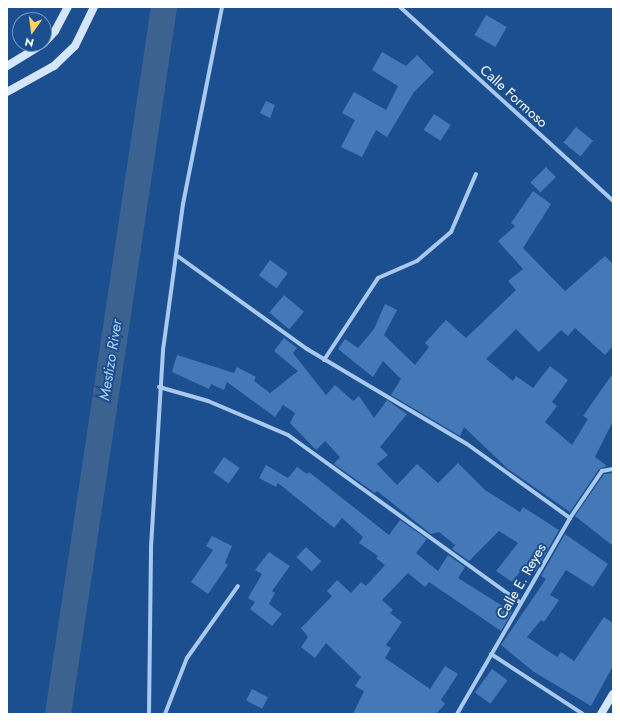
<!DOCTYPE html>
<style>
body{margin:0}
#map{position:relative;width:620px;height:721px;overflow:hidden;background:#1b4f8f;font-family:Jost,sans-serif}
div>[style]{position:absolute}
.river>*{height:26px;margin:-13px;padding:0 13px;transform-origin:13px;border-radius:13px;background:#3c6290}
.building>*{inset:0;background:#4478b7;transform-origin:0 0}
.street>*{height:4px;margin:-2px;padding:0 2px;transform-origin:2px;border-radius:2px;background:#a9c9ee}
.secondary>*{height:8px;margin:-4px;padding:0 4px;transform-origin:4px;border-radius:4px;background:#d6e6fa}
span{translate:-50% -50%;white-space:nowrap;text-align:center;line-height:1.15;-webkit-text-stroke:4px #1b4f8f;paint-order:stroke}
.street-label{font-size:14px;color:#fff}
.water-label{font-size:15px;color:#b5d3f5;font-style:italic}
.frame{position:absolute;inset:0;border:8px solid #fff;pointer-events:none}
.north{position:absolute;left:12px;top:12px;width:40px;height:40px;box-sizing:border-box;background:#1b4f8f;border:1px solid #7695bc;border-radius:50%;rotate:194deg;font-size:11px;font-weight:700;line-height:16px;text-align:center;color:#fff}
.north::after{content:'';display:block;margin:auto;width:14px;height:18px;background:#ffd166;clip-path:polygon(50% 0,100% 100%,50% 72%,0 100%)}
</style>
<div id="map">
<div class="river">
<div style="left:58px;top:714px;width:715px;rotate:-81.47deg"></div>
</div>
<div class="building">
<div style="left:486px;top:15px;width:24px;height:23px;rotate:30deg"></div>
<div style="clip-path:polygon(382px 52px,406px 66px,417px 55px,434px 72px,414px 92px,387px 137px,376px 130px,362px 157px,341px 147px,355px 120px,342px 113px,354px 92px,386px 110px,398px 86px,372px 70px)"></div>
<div style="clip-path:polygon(266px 101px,275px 105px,270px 118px,260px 113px)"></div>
<div style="left:434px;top:114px;width:20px;height:19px;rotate:33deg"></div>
<div style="left:576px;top:127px;width:22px;height:20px;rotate:39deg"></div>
<div style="left:546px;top:167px;width:14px;height:22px;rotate:45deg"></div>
<div style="clip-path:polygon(533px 191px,551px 204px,523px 248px,565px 291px,605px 256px,613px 264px,613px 346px,605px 355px,575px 328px,568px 336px,561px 330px,539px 352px,516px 329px,486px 359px,513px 381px,516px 376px,533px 388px,550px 366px,568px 380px,552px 402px,557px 406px,545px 422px,572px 445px,588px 419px,583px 416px,613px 373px,613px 421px,595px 457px,607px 466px,599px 469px,570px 512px,508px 469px,464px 427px,460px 436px,391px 395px,401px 379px,383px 361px,373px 377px,338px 349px,345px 339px,358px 348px,374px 329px,385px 304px,397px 310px,384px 335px,415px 365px,429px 347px,425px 343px,446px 320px,466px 338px,516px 290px,508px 281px,523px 269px,498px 241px,515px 226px,511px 223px)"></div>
<div style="left:270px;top:260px;width:22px;height:19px;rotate:36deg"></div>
<div style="left:284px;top:295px;width:26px;height:23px;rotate:40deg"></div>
<div style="clip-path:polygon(284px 338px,297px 348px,293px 353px,326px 395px,335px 385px,353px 401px,359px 396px,374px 418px,387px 400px,407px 414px,380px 447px,388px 455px,377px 464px,397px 485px,417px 464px,438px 483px,458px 463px,485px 490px,520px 512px,523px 507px,559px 530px,535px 572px,525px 565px,512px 582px,496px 571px,518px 543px,499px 531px,469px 561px,452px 549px,455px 545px,439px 532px,431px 534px,377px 491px,375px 493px,334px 464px,340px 457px,325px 441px,316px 450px,290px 423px,295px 413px,283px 405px,275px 417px,227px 382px,224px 390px,211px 384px,209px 389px,172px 372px,177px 355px,234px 373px,237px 367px,256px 377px,254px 381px,270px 393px,298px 371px,274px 351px)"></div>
<div style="left:224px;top:457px;width:19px;height:19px;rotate:35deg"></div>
<div style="clip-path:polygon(266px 465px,288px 478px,297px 467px,307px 474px,309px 472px,389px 535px,400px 520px,427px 539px,416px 553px,438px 571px,448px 555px,465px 567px,458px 578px,512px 612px,501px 631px,429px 582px,425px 587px,408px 573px,382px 600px,393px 610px,390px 613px,402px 622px,386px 645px,391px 648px,385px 658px,430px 689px,445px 666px,458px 674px,441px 700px,445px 704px,436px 714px,353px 714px,364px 691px,355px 686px,361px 677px,326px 643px,315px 658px,301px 647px,308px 637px,301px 628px,332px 596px,327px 591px,337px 580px,351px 593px,361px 582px,366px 586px,385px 565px,376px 558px,378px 556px,359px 543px,363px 537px,342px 518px,334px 528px,278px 483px,276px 487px,259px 478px)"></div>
<div style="clip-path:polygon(613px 473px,613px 546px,575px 516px,604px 474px)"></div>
<div style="clip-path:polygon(565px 534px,608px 564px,593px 587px,566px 570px,550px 595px,559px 600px,544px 622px,541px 620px,527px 637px,557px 657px,561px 652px,574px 661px,604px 617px,613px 623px,613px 666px,591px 706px,534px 672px,501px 645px,546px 579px,541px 576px)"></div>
<div style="clip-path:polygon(212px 536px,232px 546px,225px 563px,228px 565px,208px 594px,191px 582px,213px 550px,206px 546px)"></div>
<div style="left:306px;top:547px;width:21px;height:14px;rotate:43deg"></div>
<div style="clip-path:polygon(269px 552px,290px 566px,272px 591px,275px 593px,269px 604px,282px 614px,272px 626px,250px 609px,255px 602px,248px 598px,262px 574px,255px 570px)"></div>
<div style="left:492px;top:669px;width:19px;height:29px;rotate:36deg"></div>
<div style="left:252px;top:689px;width:18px;height:13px;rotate:27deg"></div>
</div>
<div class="street">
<div style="left:400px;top:7px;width:288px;rotate:42.3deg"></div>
<div style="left:176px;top:255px;width:161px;rotate:35.7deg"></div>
<div style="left:307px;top:349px;width:186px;rotate:30.7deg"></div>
<div style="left:467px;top:444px;width:127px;rotate:35.7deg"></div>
<div style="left:324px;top:360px;width:98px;rotate:-56.6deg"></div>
<div style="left:378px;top:278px;width:43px;rotate:-23.6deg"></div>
<div style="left:417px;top:261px;width:45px;rotate:-40.5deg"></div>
<div style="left:451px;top:232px;width:63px;rotate:-66.7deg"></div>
<div style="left:159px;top:387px;width:51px;rotate:15.9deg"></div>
<div style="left:208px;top:401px;width:87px;rotate:23deg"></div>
<div style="left:288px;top:435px;width:287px;rotate:35.8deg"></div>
<div style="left:491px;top:654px;width:110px;rotate:33.1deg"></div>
<div style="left:149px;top:714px;width:167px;rotate:-89.3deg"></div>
<div style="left:151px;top:547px;width:197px;rotate:-86.5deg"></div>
<div style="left:163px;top:350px;width:147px;rotate:-82.2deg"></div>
<div style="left:183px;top:204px;width:201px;rotate:-78.8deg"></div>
<div style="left:165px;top:714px;width:60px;rotate:-68.6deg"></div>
<div style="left:187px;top:658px;width:88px;rotate:-54.7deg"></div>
<div style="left:457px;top:714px;width:226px;rotate:-60deg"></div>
<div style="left:570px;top:518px;width:57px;rotate:-55.8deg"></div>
<div style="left:602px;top:471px;width:11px;rotate:-10deg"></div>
</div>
<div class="secondary">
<div style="left:44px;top:43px;width:16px;rotate:-47deg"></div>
<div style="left:55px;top:31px;width:27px;rotate:-62deg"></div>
<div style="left:7px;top:66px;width:42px;rotate:-31.4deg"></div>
<div style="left:7px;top:92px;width:54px;rotate:-29deg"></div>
<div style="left:54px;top:66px;width:29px;rotate:-44deg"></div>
<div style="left:75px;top:46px;width:43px;rotate:-64deg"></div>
<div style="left:601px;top:714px;width:23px;rotate:-59deg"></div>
</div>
<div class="street-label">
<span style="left:514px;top:96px;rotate:42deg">Calle Formoso</span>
<span style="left:521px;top:581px;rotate:-60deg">Calle E. Reyes</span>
</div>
<div class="water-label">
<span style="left:111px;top:360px;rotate:-81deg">Mestizo River</span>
</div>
<div class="frame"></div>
<div class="north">N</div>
</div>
